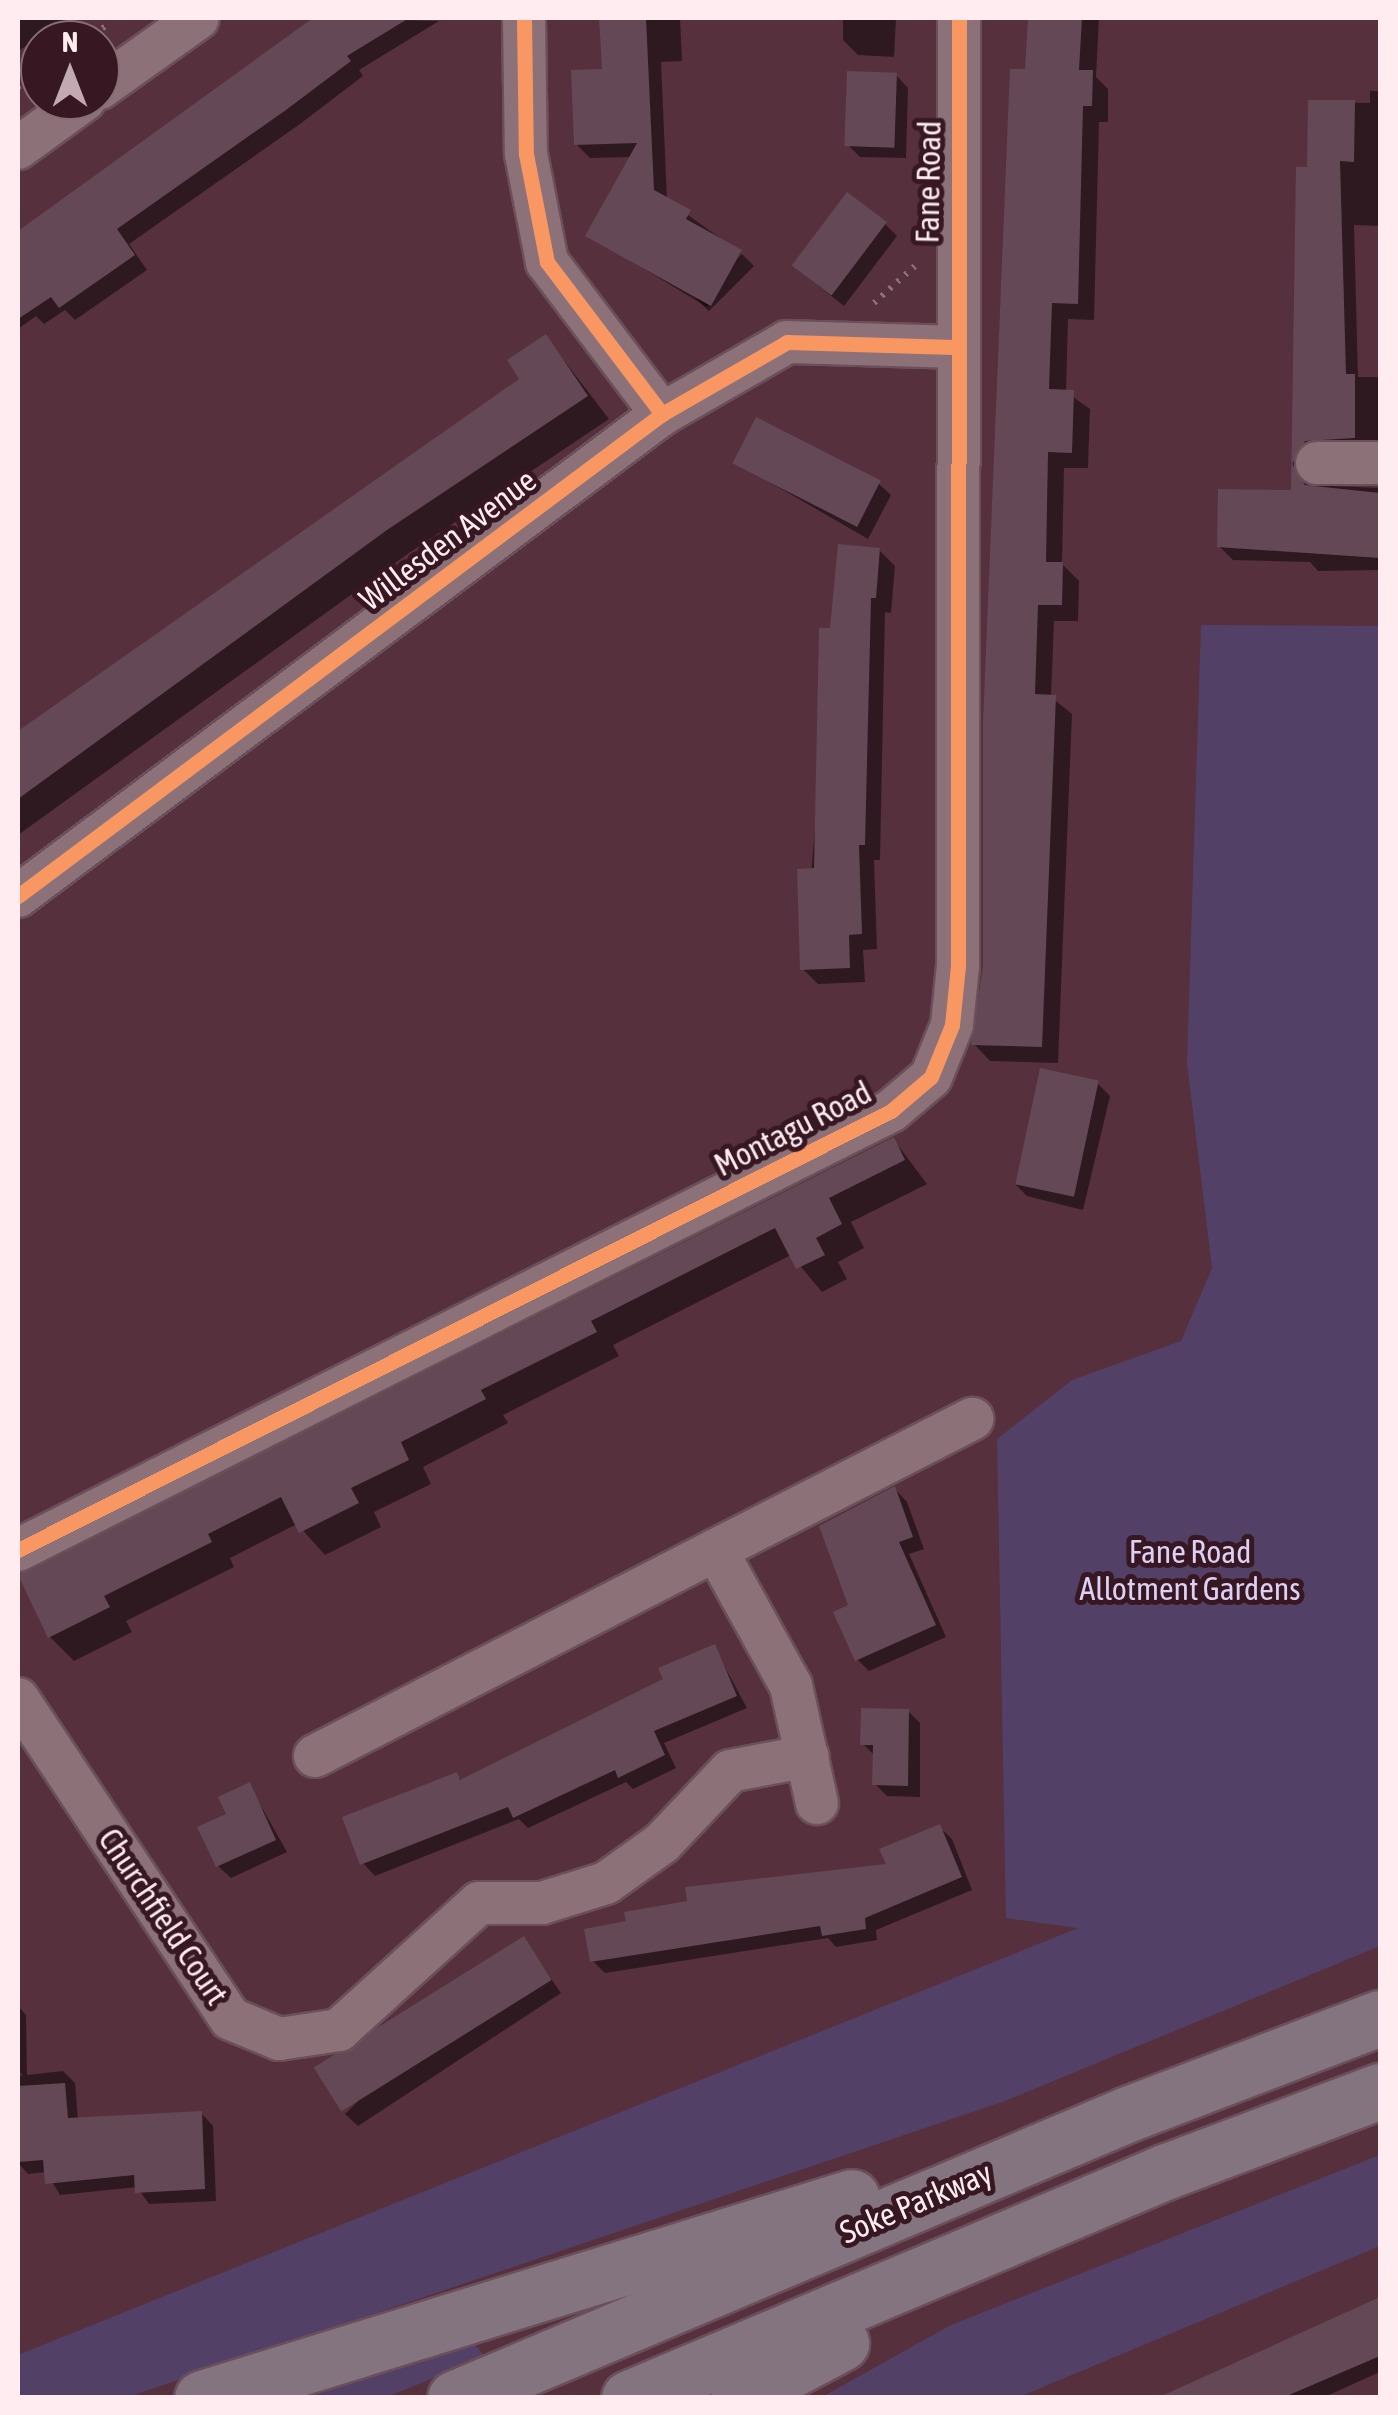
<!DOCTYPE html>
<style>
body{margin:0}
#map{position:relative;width:1398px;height:2415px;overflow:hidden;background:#56303d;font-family:"Asap Condensed",sans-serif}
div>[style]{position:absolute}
.green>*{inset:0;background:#534067}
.shadow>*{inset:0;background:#0007;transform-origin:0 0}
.building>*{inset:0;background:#644855;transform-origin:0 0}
.path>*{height:6px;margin-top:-3px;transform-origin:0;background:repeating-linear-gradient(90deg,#8a7178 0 2.5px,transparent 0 10.5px)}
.roads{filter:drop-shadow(2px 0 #6b4f5a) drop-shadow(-2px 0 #6b4f5a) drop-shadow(0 2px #6b4f5a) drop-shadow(0 -2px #6b4f5a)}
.minor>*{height:42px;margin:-21px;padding:0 21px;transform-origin:21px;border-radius:21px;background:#8c7179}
.highway>*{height:55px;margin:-27.5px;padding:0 27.5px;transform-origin:27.5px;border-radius:27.5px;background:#83747f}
.cycleway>*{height:15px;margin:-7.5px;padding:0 7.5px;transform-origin:7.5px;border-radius:7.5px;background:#f99763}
span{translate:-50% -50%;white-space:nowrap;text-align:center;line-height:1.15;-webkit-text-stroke:10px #371822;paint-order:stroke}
.street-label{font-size:32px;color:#feecf1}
.park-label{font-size:32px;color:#dcd0f4}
.frame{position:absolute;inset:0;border:20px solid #feecf1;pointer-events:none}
.north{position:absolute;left:20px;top:20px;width:100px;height:100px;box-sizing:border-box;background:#371822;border:2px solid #876d75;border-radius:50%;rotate:0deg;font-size:28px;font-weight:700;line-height:40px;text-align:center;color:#feecf1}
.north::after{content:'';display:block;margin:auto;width:35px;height:45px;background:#c3aab2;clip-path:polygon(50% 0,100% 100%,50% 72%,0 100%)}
</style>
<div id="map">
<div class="green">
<div style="clip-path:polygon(1201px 625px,1380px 626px,1380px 1946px,1005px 2101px,128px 2397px,18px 2398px,18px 2355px,1078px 1928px,1006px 1918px,997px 1439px,1072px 1380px,1181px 1341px,1212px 1268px,1187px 1063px)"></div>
<div style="clip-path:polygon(1380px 2155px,1380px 2246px,1019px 2397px,822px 2397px,951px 2325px)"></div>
<div style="clip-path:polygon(474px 2343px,485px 2357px,387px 2397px,307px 2398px)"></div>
</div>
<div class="shadow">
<div style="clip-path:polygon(18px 18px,72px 18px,18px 51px)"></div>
<div style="clip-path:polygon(317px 18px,439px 21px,359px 70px,363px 76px,300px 124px,129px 244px,147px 270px,75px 320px,65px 310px,44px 324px,36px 316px,18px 329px,18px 233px)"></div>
<div style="clip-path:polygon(602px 18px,680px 18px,682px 61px,661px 62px,667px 200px,741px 253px,707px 307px,588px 235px,632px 157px,590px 158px,576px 144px,604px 71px)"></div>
<div style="clip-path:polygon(843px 18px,896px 18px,894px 57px,858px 55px,843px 40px)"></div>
<div style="clip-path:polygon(1031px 18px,1099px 18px,1096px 77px,1108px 89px,1108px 122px,1099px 122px,1094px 320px,1068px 319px,1066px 392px,1090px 409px,1088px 468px,1064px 468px,1062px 564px,1079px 581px,1078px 621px,1054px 621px,1051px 697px,1072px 714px,1058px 1063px,990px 1061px,974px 1044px,986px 966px)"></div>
<div style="clip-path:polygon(896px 75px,908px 88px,906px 158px,860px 157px,848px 145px)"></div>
<div style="clip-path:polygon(1370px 91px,1380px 91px,1380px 226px,1354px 225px,1358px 377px,1380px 377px,1380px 452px,1308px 466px,1308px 485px,1380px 488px,1380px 570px,1318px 571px,1310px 562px,1233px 560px,1219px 546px,1293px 493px,1298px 169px,1309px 169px,1310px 102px,1370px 103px)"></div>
<div style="clip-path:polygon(885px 224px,897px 236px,844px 306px,806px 276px)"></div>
<div style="left:742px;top:254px;width:17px;height:64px;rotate:45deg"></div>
<div style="clip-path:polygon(546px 337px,609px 419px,409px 553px,18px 835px,18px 736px,522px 380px)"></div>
<div style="clip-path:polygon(735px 462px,878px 483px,891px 495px,868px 539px)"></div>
<div style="clip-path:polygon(879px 550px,895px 566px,891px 613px,885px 612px,880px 860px,874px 860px,877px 949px,863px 950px,865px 982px,818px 984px,803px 969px,832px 631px)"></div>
<div style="clip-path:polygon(1098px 1084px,1110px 1096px,1083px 1210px,1027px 1196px,1015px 1184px)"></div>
<div style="clip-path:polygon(894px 1140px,927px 1184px,851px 1222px,864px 1248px,838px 1262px,847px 1279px,822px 1292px,791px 1255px,613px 1345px,619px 1356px,503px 1415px,508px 1423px,423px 1467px,431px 1484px,374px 1512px,381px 1527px,325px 1555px,297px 1524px,230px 1558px,234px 1567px,126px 1621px,132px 1632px,74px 1661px,50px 1637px,20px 1576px)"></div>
<div style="clip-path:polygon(895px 1489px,907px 1502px,924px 1549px,909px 1554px,946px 1637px,869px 1671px,857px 1659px,851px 1606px)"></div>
<div style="clip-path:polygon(714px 1647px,747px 1708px,664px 1743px,676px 1768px,633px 1789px,626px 1782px,528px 1828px,519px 1819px,375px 1876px,363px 1863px,456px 1775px,463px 1782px,667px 1681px)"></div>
<div style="clip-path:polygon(908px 1711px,920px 1723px,920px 1797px,887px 1796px,875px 1784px,875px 1756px,863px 1744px)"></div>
<div style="clip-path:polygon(249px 1785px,287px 1852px,231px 1878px,218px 1866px)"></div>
<div style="clip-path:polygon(939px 1827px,952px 1839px,972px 1890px,876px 1930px,877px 1940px,836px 1947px,828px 1938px,605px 1973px,593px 1961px,889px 1866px)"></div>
<div style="clip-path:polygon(523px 1939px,561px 1993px,358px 2126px,345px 2114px)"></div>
<div style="clip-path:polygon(18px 2006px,26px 2015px,27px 2075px,63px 2071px,75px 2083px,78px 2120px,201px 2113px,213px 2126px,216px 2201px,149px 2204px,137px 2187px,60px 2195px,46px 2172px,28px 2174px,18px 2163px,18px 2076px,23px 2075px,18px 2071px)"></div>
<div style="clip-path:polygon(1380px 2301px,1380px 2372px,1322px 2398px,1162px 2398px)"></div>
</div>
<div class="building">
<div style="clip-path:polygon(313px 18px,409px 18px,347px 56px,351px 61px,286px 110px,117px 229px,135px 255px,59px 308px,51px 297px,18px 319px,18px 231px)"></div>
<div style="clip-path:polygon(599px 18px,646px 18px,654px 190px,691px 210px,686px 219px,742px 250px,711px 306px,585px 236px,637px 143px,574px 145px,571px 70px,602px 69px)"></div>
<div style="clip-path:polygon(1028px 18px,1082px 18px,1079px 70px,1093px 70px,1092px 106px,1083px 106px,1078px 304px,1052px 303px,1049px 389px,1074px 390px,1072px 453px,1048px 452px,1046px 562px,1063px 562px,1062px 605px,1038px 605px,1035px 694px,1056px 695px,1042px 1047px,971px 1045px,983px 966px,983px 722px,1010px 69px,1025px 69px)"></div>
<div style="left:847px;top:71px;width:50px;height:75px;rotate:2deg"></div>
<div style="clip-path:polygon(1308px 100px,1355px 100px,1354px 162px,1340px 161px,1346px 374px,1355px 374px,1355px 438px,1305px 441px,1292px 464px,1305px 485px,1380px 493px,1380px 558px,1217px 547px,1218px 489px,1291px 490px,1296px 167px,1307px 167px)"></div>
<div style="left:847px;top:192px;width:50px;height:92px;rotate:37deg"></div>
<div style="clip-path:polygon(546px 334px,588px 396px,387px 530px,18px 799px,18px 731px,519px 379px,507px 360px)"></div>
<div style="left:756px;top:417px;width:140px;height:52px;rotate:27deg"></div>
<div style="clip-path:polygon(838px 544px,880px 548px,876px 598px,871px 598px,865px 845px,859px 845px,862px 934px,849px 935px,850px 968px,800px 970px,797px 869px,814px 868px,819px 628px,830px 628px)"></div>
<div style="left:1040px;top:1068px;width:60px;height:119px;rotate:12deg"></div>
<div style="clip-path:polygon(894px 1137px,905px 1160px,829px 1198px,842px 1224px,816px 1238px,825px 1255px,796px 1269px,775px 1228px,591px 1321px,597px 1332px,481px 1390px,486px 1399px,401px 1442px,409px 1460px,351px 1488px,359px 1503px,299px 1533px,281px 1497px,208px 1534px,212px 1542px,104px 1596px,110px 1607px,48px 1638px,18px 1575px)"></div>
<div style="clip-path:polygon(895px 1486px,913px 1537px,899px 1542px,936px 1625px,855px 1661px,833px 1612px,848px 1605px,819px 1526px)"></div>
<div style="clip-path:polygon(715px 1644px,737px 1696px,654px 1731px,665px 1755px,618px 1778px,615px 1770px,513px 1818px,508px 1807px,360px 1865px,342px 1817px,457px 1772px,460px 1780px,663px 1679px,658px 1668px)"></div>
<div style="clip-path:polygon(861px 1708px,909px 1709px,908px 1786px,872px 1785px,873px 1745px,860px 1745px)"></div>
<div style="clip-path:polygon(250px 1782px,276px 1840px,216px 1867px,197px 1827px,226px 1814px,218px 1797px)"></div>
<div style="clip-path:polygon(940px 1824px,962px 1877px,865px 1918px,866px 1929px,822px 1936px,820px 1926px,590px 1962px,584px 1929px,626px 1921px,624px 1912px,687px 1901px,685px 1887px,886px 1864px,879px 1849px)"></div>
<div style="left:524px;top:1936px;width:52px;height:248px;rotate:58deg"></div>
<div style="clip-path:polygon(65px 2083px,68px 2118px,202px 2111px,205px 2189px,135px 2193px,134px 2175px,45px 2184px,43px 2160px,18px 2162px,18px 2086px)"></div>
<div style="clip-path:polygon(1380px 2297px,1380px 2356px,1282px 2398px,1157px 2398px)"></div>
</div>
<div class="path">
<div style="left:85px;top:40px;width:29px;rotate:-34deg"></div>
<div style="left:18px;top:87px;width:27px;rotate:-36deg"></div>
<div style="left:874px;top:303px;width:57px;rotate:-42.1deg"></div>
</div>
<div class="roads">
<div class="minor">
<div style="left:524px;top:18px;width:136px;rotate:89.2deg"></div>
<div style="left:526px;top:154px;width:110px;rotate:79deg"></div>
<div style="left:547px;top:262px;width:191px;rotate:52.9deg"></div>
<div style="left:100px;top:88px;width:120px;rotate:-35.5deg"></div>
<div style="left:18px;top:148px;width:82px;rotate:-36deg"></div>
<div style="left:1317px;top:463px;width:63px"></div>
<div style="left:18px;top:896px;width:804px;rotate:-36.81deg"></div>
<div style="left:662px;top:414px;width:144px;rotate:-29.9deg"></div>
<div style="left:787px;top:342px;width:167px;rotate:1.7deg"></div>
<div style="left:18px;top:1550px;width:977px;rotate:-26.7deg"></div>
<div style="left:891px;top:1111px;width:52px;rotate:-40.4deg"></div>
<div style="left:931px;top:1077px;width:56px;rotate:-68deg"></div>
<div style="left:952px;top:1025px;width:59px;rotate:-84.2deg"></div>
<div style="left:958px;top:966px;width:948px;rotate:-89.94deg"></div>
<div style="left:716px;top:1550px;width:288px;rotate:-27.1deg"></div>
<div style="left:18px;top:1699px;width:384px;rotate:56.4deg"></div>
<div style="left:231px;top:2019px;width:52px;rotate:22.6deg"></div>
<div style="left:279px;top:2039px;width:61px;rotate:-8.5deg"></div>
<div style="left:339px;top:2030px;width:189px;rotate:-42.2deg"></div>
<div style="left:479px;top:1903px;width:63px"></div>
<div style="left:542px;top:1903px;width:67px;rotate:-17.4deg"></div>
<div style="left:606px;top:1883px;width:69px;rotate:-35.5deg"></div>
<div style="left:662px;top:1843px;width:99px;rotate:-46.6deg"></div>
<div style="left:730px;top:1771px;width:79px;rotate:-10.9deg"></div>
<div style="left:315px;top:1756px;width:451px;rotate:-27.2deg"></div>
<div style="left:716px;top:1550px;width:155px;rotate:61.1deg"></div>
<div style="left:791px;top:1686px;width:120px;rotate:77.5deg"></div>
</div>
<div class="highway">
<div style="left:202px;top:2398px;width:680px;rotate:-17.18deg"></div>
<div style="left:455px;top:2398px;width:730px;rotate:-22.88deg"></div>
<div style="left:1128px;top:2114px;width:270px;rotate:-20.9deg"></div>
<div style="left:629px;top:2398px;width:584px;rotate:-22.88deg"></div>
<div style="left:1167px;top:2171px;width:228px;rotate:-20.6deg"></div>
<div style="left:738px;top:2398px;width:117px;rotate:-28.1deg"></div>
</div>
</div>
<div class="cycleway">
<div style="left:524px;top:18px;width:136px;rotate:89.2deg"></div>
<div style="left:526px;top:154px;width:110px;rotate:79deg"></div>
<div style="left:547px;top:262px;width:191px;rotate:52.9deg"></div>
<div style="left:18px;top:896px;width:804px;rotate:-36.81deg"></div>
<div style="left:662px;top:414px;width:144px;rotate:-29.9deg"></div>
<div style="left:787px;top:342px;width:167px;rotate:1.7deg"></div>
<div style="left:18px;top:1550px;width:977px;rotate:-26.7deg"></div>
<div style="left:891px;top:1111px;width:52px;rotate:-40.4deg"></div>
<div style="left:931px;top:1077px;width:56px;rotate:-68deg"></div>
<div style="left:952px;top:1025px;width:59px;rotate:-84.2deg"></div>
<div style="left:958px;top:966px;width:948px;rotate:-89.94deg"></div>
</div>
<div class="street-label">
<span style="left:929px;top:182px;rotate:-89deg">Fane Road</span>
<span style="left:448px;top:540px;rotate:-37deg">Willesden Avenue</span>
<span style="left:793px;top:1129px;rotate:-27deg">Montagu Road</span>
<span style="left:163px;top:1917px;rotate:56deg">Churchfield Court</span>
<span style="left:916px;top:2203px;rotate:-23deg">Soke Parkway</span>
</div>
<div class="park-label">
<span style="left:1190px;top:1571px">Fane Road<br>Allotment Gardens</span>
</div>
<div class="frame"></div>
<div class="north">N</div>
</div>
